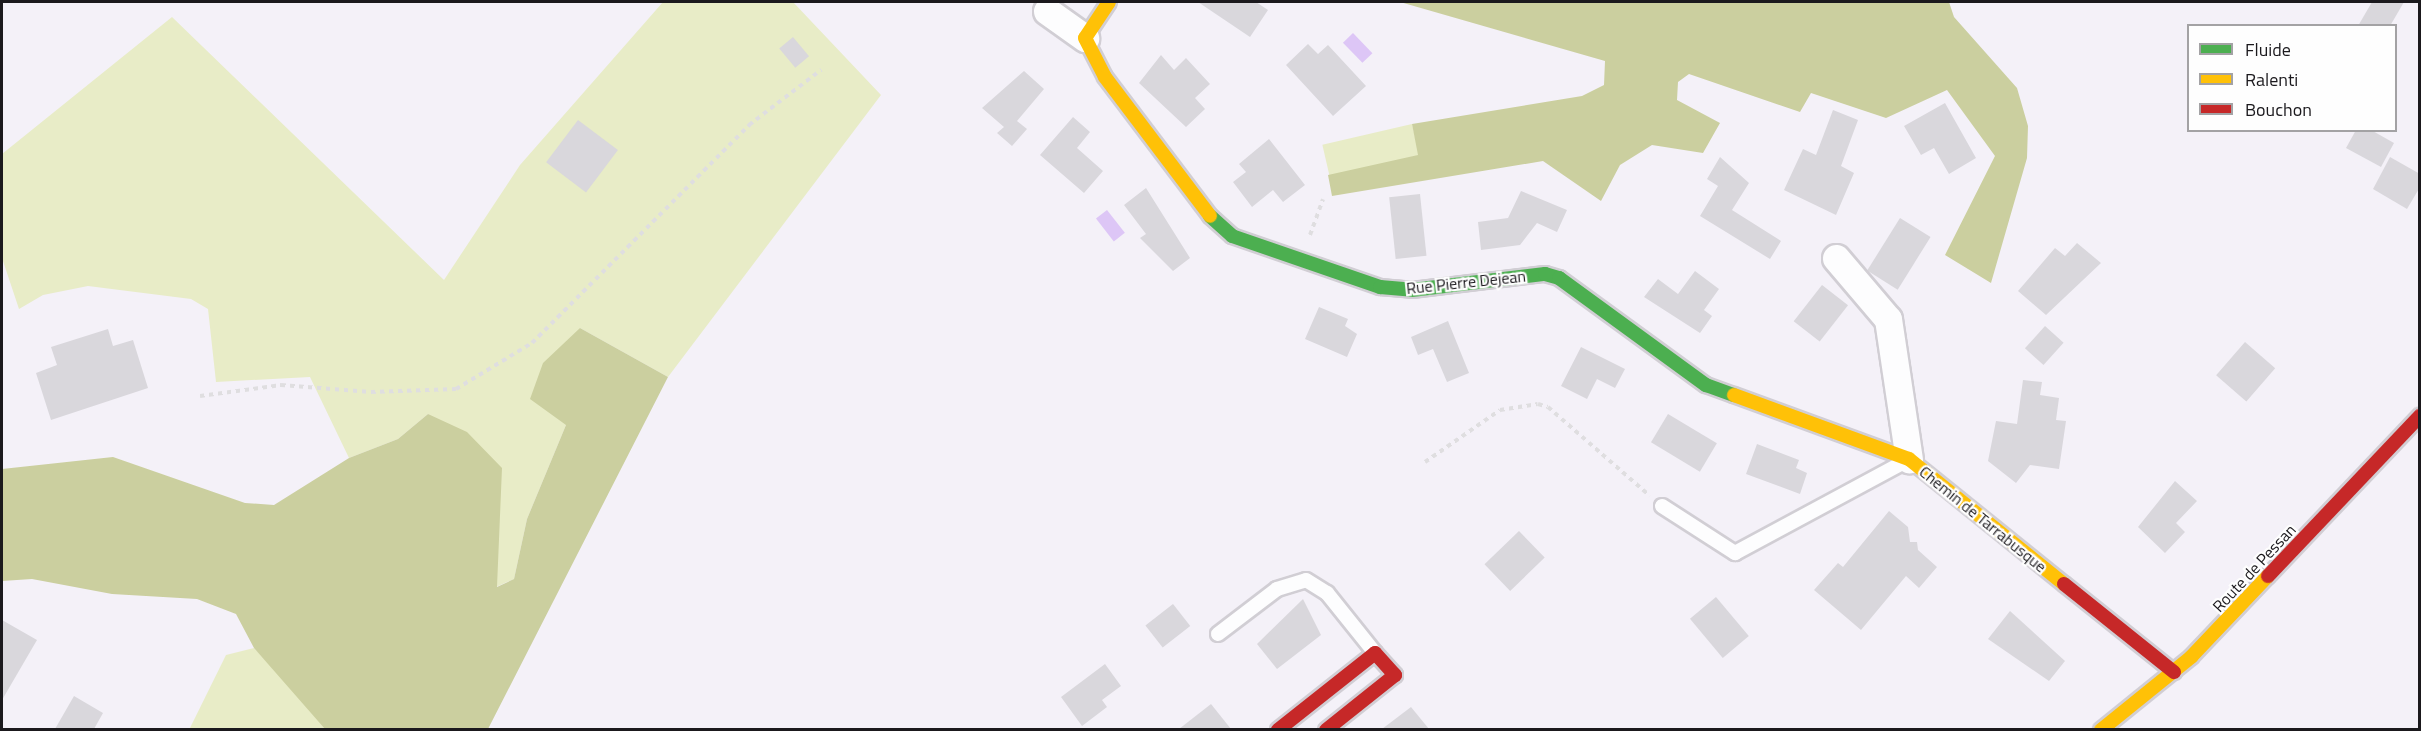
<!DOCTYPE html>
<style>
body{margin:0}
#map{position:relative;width:2421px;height:731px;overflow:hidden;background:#f4f1f8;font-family:"Titillium Web",sans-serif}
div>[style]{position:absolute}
.green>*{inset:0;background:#e8ecc7;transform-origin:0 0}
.forest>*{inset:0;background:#cbcf9f}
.water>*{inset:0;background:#ddc6f6;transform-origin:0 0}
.building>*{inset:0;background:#d9d7dc;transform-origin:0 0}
.path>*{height:4px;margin-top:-2px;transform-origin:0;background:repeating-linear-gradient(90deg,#dfdee0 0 4.5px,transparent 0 9px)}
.roads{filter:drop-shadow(2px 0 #d1ced4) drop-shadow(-2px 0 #d1ced4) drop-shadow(0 2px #d1ced4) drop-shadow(0 -2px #d1ced4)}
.lane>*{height:14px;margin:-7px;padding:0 7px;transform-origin:7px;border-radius:7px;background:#fdfdfe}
.street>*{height:27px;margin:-13.5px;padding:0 13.5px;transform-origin:13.5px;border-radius:13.5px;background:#fdfdfe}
.fast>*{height:14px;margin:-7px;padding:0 7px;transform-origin:7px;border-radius:7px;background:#4caf50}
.slow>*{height:14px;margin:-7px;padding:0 7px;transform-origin:7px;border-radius:7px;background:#ffc107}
.jam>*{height:14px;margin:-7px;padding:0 7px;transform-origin:7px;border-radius:7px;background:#c62828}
span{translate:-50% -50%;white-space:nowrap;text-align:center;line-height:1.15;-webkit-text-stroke:4.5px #fefefe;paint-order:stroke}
.street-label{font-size:16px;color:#1b191d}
.frame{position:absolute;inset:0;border:3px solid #1b191d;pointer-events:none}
.legend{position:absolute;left:2187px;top:24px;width:210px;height:108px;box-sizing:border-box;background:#fefefe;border:2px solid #a3a2a4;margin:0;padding:8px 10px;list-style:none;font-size:18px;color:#1b191d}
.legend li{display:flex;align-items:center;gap:12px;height:30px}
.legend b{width:30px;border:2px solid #a3a2a4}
</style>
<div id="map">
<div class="green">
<div style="clip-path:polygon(663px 2px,793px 2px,881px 95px,668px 377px,580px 328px,566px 425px,527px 519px,514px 579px,496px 587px,497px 530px,428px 414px,398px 439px,349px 458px,310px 377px,216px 382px,208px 309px,191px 299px,88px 286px,43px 295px,19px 309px,2px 258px,2px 154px,172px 17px,444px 280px,520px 165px)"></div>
<div style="left:1412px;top:124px;width:32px;height:92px;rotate:77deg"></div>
<div style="clip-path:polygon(254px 648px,307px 704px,325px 729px,189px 730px,226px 655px)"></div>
</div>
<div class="forest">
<div style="clip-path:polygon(1400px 2px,1949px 2px,1954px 17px,2017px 88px,2028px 126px,2027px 158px,1991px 283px,1945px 255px,1995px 156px,1947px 90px,1886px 118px,1811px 93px,1800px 112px,1689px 74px,1678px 82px,1677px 100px,1720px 123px,1703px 153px,1652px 145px,1620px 165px,1601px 201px,1543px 161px,1332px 196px,1328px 175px,1418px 155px,1412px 124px,1582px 96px,1604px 85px,1605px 61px)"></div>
<div style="clip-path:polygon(580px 328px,668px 377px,488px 729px,325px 729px,254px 648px,236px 614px,197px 599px,112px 594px,32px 579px,2px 581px,2px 469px,113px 457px,245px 503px,274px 505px,349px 458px,398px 439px,428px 414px,467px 432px,502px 468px,497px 587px,514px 579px,527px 519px,566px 425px,530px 399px,543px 363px)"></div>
</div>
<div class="water">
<div style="left:1353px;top:33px;width:28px;height:14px;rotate:46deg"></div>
<div style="left:1107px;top:210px;width:29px;height:14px;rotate:52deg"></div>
</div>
<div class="building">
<div style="clip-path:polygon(1198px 2px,1256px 2px,1268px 10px,1250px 37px)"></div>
<div style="clip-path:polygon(2372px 2px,2404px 2px,2390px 26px,2358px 26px)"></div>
<div style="left:793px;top:37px;width:25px;height:18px;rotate:50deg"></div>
<div style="clip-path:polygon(1308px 44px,1318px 54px,1328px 45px,1366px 86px,1333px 116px,1286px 65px)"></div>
<div style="clip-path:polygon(1161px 55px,1174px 70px,1186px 58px,1210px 84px,1195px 98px,1205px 109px,1186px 127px,1139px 83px)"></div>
<div style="clip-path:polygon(1024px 71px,1044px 89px,1017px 121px,1027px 129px,1012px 146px,997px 133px,1004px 127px,982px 108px)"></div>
<div style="clip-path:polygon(1945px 103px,1976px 158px,1949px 174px,1934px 148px,1921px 155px,1904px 126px)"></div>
<div style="clip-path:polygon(1833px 110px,1858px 120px,1841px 166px,1854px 173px,1836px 215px,1784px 190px,1803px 149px,1816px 155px)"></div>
<div style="clip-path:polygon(1073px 117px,1090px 132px,1077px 148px,1103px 171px,1084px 193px,1040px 155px)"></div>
<div style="left:578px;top:120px;width:50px;height:53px;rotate:37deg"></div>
<div style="clip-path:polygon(2356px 130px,2371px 130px,2394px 143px,2381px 167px,2346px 148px)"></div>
<div style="clip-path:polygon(1269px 139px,1305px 185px,1283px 202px,1273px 190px,1252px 207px,1233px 182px,1246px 172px,1239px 164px)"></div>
<div style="clip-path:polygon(1720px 157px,1749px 183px,1732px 210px,1781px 241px,1770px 259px,1700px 216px,1718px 186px,1707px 179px)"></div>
<div style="clip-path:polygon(2390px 157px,2420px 174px,2420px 187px,2407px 209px,2373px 189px)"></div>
<div style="clip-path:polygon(1146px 188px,1190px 258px,1173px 271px,1140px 238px,1146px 234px,1124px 205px)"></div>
<div style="clip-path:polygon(1521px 191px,1567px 210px,1557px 232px,1537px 223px,1520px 245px,1481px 250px,1478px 222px,1508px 218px)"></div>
<div style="left:1420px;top:194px;width:62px;height:31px;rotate:84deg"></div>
<div style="left:1900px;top:218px;width:36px;height:62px;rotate:32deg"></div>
<div style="clip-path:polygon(2077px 243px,2101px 263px,2046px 315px,2018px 291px,2055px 248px,2065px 256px)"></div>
<div style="clip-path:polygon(1695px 271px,1719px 289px,1704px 310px,1712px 316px,1700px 333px,1644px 297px,1658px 279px,1678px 294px)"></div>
<div style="left:1822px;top:285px;width:33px;height:46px;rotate:38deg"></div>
<div style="clip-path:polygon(1319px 307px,1348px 319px,1345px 326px,1357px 334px,1347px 357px,1305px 339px)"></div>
<div style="clip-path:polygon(1448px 321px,1469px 373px,1447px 382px,1433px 349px,1418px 355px,1411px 337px)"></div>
<div style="left:2045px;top:326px;width:25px;height:30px;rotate:42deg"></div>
<div style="clip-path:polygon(108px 329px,113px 346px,133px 340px,148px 388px,51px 420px,36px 373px,57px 365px,51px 347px)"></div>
<div style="left:2245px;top:342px;width:40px;height:44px;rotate:41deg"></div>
<div style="clip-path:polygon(1581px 347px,1625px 369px,1615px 388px,1597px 379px,1587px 399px,1561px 386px)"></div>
<div style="clip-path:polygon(2023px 380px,2042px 382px,2040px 395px,2059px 398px,2056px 420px,2066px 421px,2059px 469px,2030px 465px,2016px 483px,1988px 461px,1996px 421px,2017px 424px)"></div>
<div style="left:1668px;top:414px;width:57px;height:33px;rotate:31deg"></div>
<div style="clip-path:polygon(1757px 444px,1799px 460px,1796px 468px,1807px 473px,1800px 494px,1746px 474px)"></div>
<div style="clip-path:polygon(2175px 481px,2197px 501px,2176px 523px,2185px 532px,2165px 553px,2138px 527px)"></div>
<div style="clip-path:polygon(1889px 511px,1908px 527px,1910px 542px,1917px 542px,1918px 550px,1937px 567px,1919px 588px,1906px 576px,1861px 630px,1814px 590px,1838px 563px,1843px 567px)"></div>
<div style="left:1519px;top:531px;width:37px;height:48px;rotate:46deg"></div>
<div style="left:1716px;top:597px;width:51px;height:34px;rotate:50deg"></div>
<div style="clip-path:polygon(1303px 599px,1321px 635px,1277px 669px,1257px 644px)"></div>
<div style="left:1173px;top:604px;width:28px;height:35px;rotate:52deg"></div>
<div style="clip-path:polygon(2010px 611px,2065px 661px,2049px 681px,1988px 639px)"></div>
<div style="clip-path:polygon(2px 620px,37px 640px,2px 700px)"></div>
<div style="clip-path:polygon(1105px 664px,1121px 686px,1102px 700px,1107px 707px,1082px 726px,1061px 697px)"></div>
<div style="clip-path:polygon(74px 696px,103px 713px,94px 729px,55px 729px)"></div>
<div style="clip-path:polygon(1211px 704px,1231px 729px,1179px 729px)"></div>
<div style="clip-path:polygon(1411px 707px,1429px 729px,1382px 729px)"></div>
</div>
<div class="path">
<div style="left:1310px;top:235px;width:38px;rotate:-70deg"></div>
<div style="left:200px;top:396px;width:82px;rotate:-7.7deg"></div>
<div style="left:281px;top:385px;width:90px;rotate:4.4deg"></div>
<div style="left:371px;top:392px;width:85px;rotate:-2deg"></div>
<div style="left:456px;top:389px;width:89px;rotate:-31.2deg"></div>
<div style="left:532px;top:343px;width:308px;rotate:-45.1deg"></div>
<div style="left:749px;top:125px;width:91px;rotate:-37.4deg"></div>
<div style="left:1425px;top:462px;width:91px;rotate:-34.7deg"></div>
<div style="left:1500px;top:410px;width:38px;rotate:-9deg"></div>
<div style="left:1538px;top:404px;width:10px;rotate:17deg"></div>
<div style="left:1548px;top:407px;width:135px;rotate:41.1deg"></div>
</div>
<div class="roads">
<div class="lane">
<div style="left:1662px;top:506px;width:87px;rotate:32.8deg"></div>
<div style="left:1735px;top:553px;width:192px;rotate:-28.3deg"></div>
<div style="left:1218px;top:634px;width:74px;rotate:-37.3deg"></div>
<div style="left:1277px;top:589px;width:30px;rotate:-17deg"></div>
<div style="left:1306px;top:580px;width:25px;rotate:32deg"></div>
<div style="left:1327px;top:593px;width:77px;rotate:51.3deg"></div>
</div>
<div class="street">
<div style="left:1047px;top:11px;width:47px;rotate:35.4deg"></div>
<div style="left:1836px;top:258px;width:80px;rotate:49.6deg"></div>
<div style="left:1888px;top:319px;width:142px;rotate:81.5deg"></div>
</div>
<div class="fast">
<div style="left:1210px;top:216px;width:30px;rotate:42deg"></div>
<div style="left:1232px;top:236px;width:157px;rotate:19deg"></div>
<div style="left:1380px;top:287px;width:32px;rotate:5deg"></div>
<div style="left:1412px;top:290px;width:134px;rotate:-6.9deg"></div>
<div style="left:1545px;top:274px;width:15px;rotate:16deg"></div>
<div style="left:1559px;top:278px;width:182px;rotate:36.1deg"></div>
<div style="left:1706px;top:385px;width:30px;rotate:20deg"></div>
</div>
<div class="slow">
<div style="left:1109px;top:2px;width:43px;rotate:123.7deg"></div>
<div style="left:1085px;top:38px;width:44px;rotate:62.9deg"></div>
<div style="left:1105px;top:77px;width:174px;rotate:52.9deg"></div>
<div style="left:1734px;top:395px;width:186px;rotate:20.1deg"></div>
<div style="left:1909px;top:459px;width:199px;rotate:38.9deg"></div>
<div style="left:2101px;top:730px;width:116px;rotate:-39deg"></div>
<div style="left:2191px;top:657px;width:112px;rotate:-46.5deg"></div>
</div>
<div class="jam">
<div style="left:2268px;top:576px;width:221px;rotate:-46.5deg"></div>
<div style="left:2064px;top:584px;width:141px;rotate:38.7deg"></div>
<div style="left:1278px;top:730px;width:124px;rotate:-38.4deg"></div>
<div style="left:1375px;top:653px;width:30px;rotate:48deg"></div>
<div style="left:1395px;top:675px;width:88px;rotate:141.4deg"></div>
</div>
</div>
<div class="street-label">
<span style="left:1466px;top:282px;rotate:-6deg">Rue Pierre Dejean</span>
<span style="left:1983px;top:519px;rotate:39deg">Chemin de Tarrabusque</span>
<span style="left:2254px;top:568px;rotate:-47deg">Route de Pessan</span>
</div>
<div class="frame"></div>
<ul class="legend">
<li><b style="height:8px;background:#4caf50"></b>Fluide</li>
<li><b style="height:8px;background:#ffc107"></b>Ralenti</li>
<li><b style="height:8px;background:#c62828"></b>Bouchon</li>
</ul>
</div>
